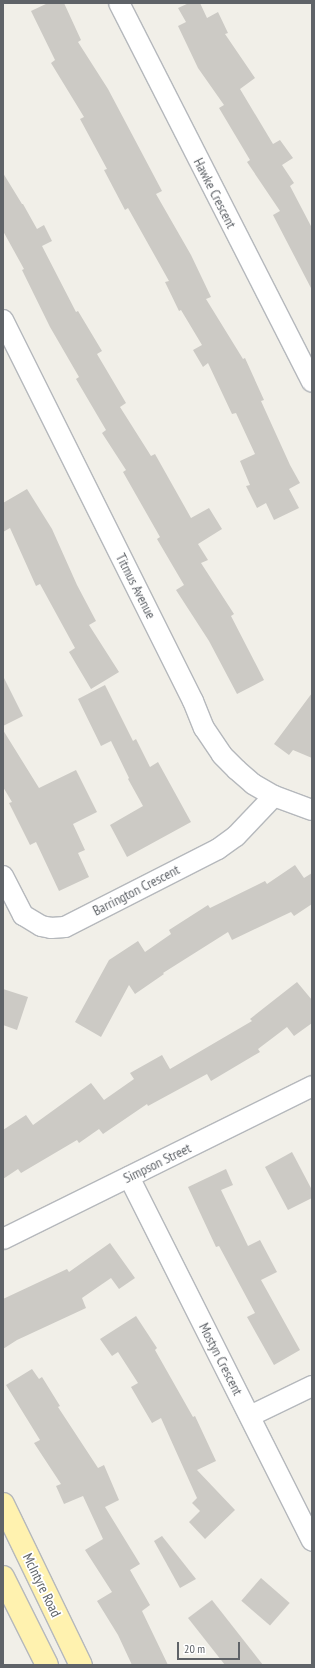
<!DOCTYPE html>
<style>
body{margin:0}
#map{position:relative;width:315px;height:1668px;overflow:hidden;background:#f1efe8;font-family:"PT Sans Narrow",sans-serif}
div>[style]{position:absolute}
.building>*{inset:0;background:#cccac5;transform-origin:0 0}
.roads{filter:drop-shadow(1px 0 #b5b8bc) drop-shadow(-1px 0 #b5b8bc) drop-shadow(0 1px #b5b8bc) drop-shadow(0 -1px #b5b8bc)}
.minor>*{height:20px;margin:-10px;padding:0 10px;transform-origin:10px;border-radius:10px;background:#fff}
.primary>*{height:22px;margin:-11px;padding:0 11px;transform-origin:11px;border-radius:11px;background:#fff2af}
span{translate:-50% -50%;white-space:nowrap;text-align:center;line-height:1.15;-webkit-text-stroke:3.5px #fff;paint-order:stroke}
.street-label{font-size:14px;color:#5f6368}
.frame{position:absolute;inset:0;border:4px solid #5f6368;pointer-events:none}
.scale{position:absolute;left:177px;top:1642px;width:63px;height:18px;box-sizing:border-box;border:2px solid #5f6368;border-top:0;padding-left:5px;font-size:12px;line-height:14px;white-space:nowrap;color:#5f6368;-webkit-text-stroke:3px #fff;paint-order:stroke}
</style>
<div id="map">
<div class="building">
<div style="clip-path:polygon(48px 3px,64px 3px,81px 40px,78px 42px,108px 89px,162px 191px,156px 194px,191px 255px,211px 297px,206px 299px,243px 359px,245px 358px,264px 400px,261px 401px,290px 465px,300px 483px,289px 489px,299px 508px,274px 520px,266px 503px,257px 508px,246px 486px,250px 485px,240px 461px,255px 454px,236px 413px,232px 414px,208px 363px,203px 367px,193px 350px,202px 345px,181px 310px,179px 311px,165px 282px,169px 281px,128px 208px,125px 210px,104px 170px,107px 169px,80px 119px,84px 117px,51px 63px,55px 60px,31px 11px)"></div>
<div style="clip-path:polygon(189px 3px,200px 3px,207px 18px,218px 12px,228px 33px,225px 34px,255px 78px,240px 89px,273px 144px,280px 140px,293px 158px,282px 165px,294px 183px,290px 186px,312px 228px,312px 290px,273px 215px,280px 211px,247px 162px,250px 160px,219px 108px,224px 105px,198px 68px,178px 26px,186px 22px,178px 8px)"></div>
<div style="clip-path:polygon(3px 173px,22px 204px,23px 204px,37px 229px,44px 225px,52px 241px,42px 246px,76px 312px,78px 311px,102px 351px,97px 354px,126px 403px,120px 407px,151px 456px,155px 454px,191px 518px,209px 508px,222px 529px,198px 544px,208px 560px,201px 563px,234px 614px,231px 616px,264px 680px,237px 694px,209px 641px,176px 590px,184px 585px,157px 539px,160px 537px,123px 472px,126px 470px,102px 433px,106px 430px,76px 379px,79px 377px,50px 327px,22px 270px,24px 269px,3px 231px)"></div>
<div style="clip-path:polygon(27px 489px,52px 529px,77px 585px,96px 621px,89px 625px,119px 672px,91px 689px,69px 652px,75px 648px,40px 584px,36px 586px,10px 528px,3px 532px,3px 503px)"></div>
<div style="clip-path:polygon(3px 676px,23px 716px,3px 726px)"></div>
<div style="clip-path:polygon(105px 685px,133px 741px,136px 739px,150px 767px,158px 762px,191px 822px,127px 857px,110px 825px,143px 806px,128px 779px,129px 778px,111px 741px,101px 746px,78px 699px)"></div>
<div style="clip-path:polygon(312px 693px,312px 758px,293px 750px,289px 755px,274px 744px)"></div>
<div style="clip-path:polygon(3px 730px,39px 788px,76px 770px,97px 812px,73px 824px,85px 850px,78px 853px,89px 877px,59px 891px,36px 842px,30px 845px,9px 803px,12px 802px,3px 787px)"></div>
<div style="clip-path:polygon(295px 865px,304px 878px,312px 873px,312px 904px,294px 916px,291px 912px,232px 940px,228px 932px,163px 973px,164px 974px,135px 994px,129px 985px,101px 1037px,75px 1022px,109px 960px,138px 941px,145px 952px,171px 934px,169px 930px,208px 905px,210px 908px,265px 881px,267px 884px)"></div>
<div style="clip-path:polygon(297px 982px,312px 1000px,312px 1023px,294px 1036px,287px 1027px,258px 1049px,260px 1052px,211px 1081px,207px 1074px,148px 1106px,147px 1104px,103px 1134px,99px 1129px,79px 1143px,77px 1140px,21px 1173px,18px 1169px,3px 1179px,3px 1130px,26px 1115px,33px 1125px,91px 1083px,104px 1100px,134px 1079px,130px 1073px,162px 1055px,170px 1069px,252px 1021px,250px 1019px)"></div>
<div style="clip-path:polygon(3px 989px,28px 997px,17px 1030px,3px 1025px)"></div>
<div style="clip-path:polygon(292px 1152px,312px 1190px,312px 1198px,288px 1210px,265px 1167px)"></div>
<div style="clip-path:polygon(226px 1169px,233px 1185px,221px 1190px,248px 1246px,260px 1240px,277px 1272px,261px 1280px,300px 1350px,274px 1365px,247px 1317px,255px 1313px,219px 1246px,216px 1247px,188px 1187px)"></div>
<div style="clip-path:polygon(110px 1243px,135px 1278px,119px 1289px,111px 1278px,82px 1298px,86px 1308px,17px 1340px,3px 1349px,3px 1299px,67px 1269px,69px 1272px)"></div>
<div style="clip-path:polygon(136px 1316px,157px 1348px,155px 1350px,193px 1417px,195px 1416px,216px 1461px,197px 1470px,235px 1510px,205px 1539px,189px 1522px,200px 1511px,192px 1503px,197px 1498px,161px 1418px,152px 1423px,131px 1387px,138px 1383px,118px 1352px,112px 1356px,100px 1339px)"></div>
<div style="clip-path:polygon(32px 1369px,39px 1379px,42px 1377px,60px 1406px,58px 1407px,98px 1468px,104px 1465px,119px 1500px,105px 1507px,140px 1564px,130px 1570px,150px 1605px,142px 1611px,168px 1665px,132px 1665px,118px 1635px,97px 1601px,112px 1592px,85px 1550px,103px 1539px,83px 1496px,64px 1504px,56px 1486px,61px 1484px,34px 1443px,40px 1440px,6px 1385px)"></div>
<div style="clip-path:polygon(162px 1536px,196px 1579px,180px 1588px,154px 1541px)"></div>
<div style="left:261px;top:1578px;width:38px;height:30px;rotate:41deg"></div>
<div style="clip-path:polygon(212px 1600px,263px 1665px,225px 1665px,188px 1618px)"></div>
</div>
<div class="roads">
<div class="minor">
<div style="left:119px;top:3px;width:425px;rotate:63deg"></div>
<div style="left:3px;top:320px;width:426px;rotate:63.5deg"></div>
<div style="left:193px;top:701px;width:29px;rotate:68deg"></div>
<div style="left:204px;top:728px;width:32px;rotate:56deg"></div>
<div style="left:222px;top:755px;width:21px;rotate:45deg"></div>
<div style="left:237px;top:770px;width:21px;rotate:41deg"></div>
<div style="left:253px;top:784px;width:24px;rotate:30deg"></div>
<div style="left:274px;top:796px;width:40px;rotate:20.2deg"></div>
<div style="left:3px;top:876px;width:44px;rotate:62.9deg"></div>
<div style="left:23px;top:915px;width:21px;rotate:31deg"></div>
<div style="left:41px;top:926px;width:10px;rotate:11deg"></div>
<div style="left:51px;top:928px;width:14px;rotate:-4deg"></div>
<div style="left:65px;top:927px;width:172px;rotate:-27deg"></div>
<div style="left:218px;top:849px;width:22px;rotate:-36deg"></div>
<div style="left:236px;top:836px;width:55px;rotate:-46.5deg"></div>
<div style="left:129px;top:1177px;width:407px;rotate:63.3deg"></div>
<div style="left:3px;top:1239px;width:345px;rotate:-26.3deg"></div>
<div style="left:250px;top:1416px;width:69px;rotate:-25.8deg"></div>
</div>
<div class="primary">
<div style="left:3px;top:1504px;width:179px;rotate:64.2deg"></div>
<div style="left:3px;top:1577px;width:98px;rotate:63.4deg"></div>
</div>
</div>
<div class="street-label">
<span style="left:215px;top:193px;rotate:63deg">Hawke Crescent</span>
<span style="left:136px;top:586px;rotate:63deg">Titmus Avenue</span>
<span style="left:136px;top:890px;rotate:-27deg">Barrington Crescent</span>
<span style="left:157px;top:1163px;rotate:-26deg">Simpson Street</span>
<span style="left:221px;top:1359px;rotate:63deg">Mostyn Crescent</span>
<span style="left:42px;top:1585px;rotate:64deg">McIntyre Road</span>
</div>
<div class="frame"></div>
<div class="scale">20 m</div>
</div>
